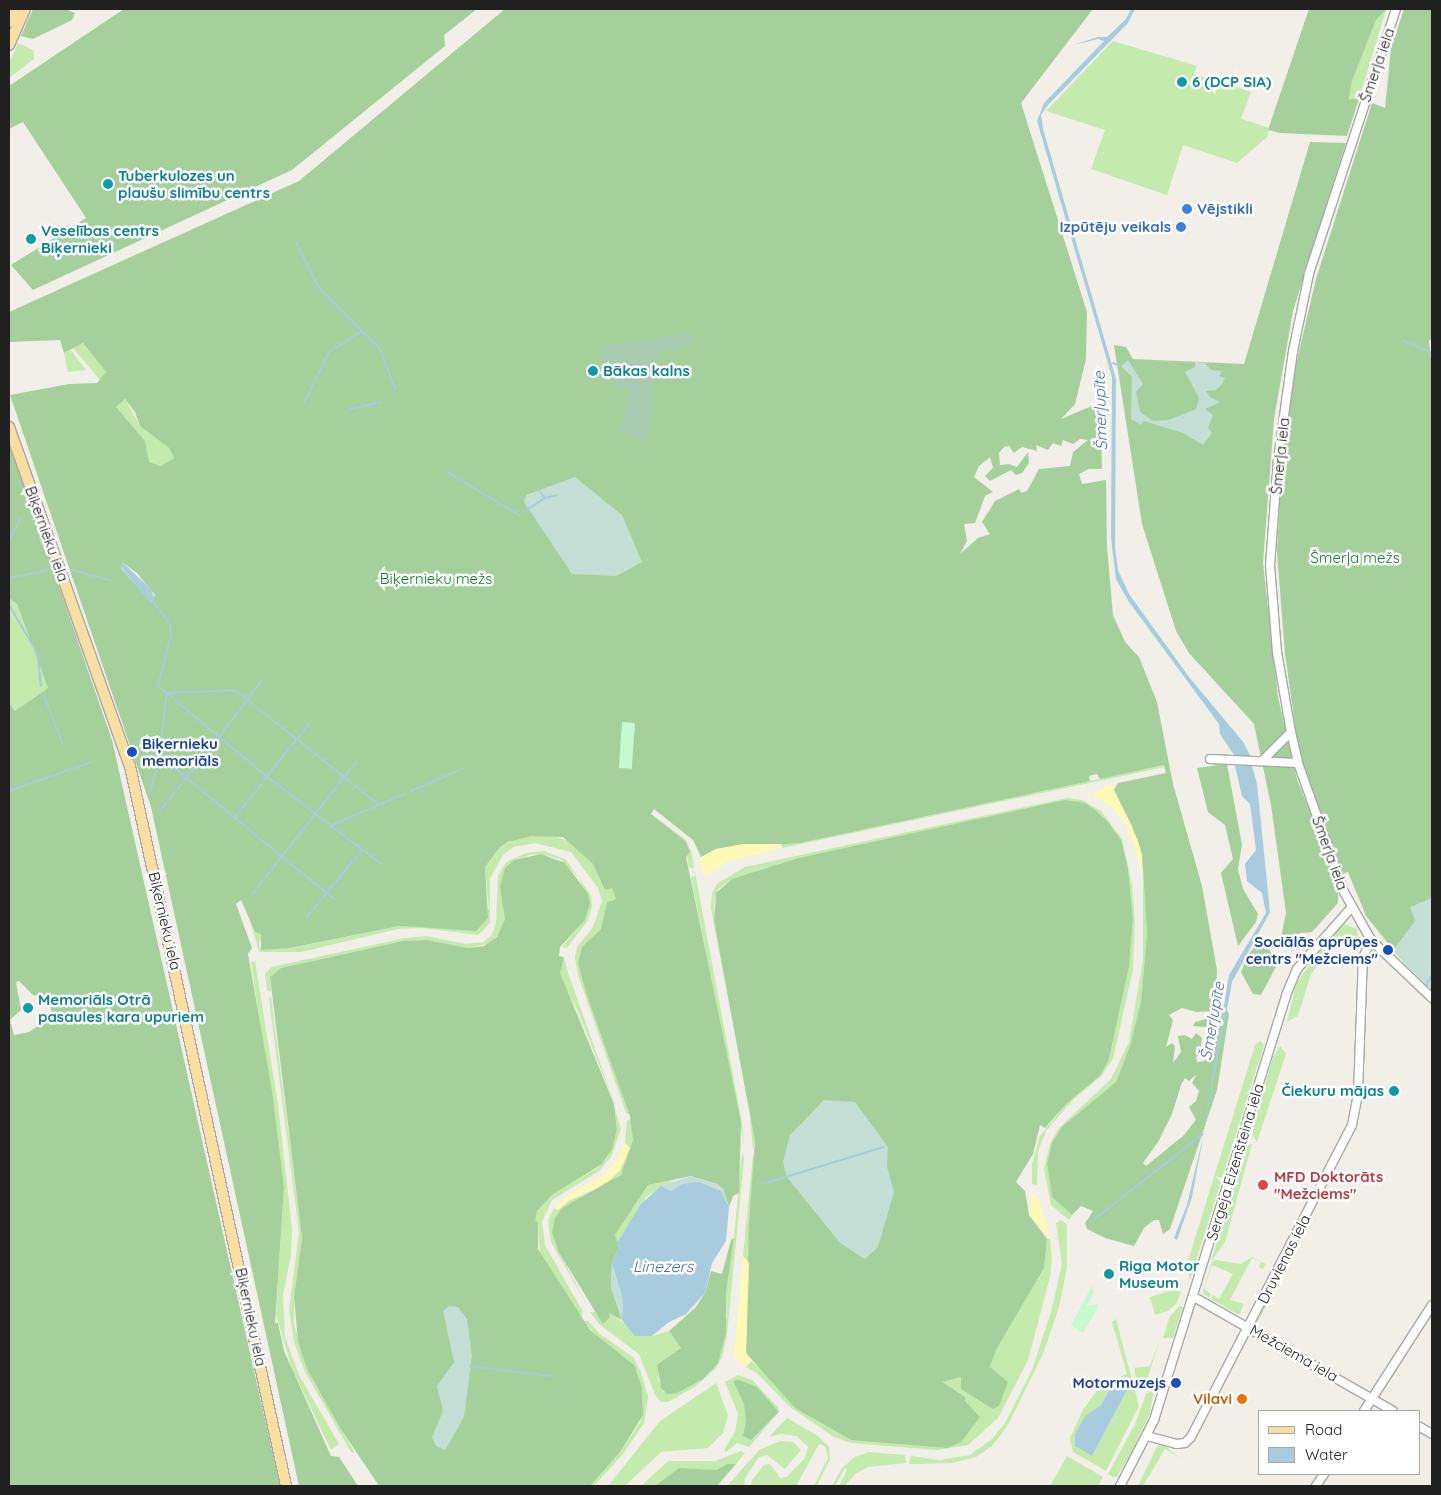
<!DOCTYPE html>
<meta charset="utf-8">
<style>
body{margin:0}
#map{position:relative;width:1441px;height:1495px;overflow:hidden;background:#f1efe7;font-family:Quicksand,sans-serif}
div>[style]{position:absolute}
.grass>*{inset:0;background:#c4eaae}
.forest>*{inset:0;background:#a5d09c}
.wetland>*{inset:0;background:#c4dfd6}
.sand>*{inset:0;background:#fef9b7}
.cemetery>*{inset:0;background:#a8cab1}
.park>*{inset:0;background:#c6f9d0;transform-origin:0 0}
.water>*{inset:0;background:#a8cbde}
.stream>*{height:2px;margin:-1px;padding:0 1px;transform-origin:1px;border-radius:1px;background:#a8cbde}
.roads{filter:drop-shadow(1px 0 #a7a7a7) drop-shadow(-1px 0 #a7a7a7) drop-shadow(0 1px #a7a7a7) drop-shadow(0 -1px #a7a7a7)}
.minor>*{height:8px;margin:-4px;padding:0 4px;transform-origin:4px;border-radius:4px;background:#fff}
.major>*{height:10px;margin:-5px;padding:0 5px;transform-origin:5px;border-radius:5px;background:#fbdfa2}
.dots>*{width:14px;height:14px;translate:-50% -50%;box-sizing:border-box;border:2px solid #fff;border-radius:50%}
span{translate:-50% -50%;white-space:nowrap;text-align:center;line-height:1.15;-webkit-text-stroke:5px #fff;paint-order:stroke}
.street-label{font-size:15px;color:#202020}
.culture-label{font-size:15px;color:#0d838f;font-weight:700}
.left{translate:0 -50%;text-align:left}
.right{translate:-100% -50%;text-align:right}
.shop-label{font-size:15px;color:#366cbe;font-weight:700}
.park-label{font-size:15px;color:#0d8024}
.transit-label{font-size:15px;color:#164399;font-weight:700}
.health-label{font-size:15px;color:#be3a42;font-weight:700}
.food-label{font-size:15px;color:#c56008;font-weight:700}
.water-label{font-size:16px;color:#4c72b0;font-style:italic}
.frame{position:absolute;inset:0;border:10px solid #202020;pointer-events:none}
.legend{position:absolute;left:1258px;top:1410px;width:162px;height:65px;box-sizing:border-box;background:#fff;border:1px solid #a6a6a6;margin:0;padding:6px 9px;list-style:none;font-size:15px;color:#202020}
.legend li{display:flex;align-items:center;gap:10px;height:25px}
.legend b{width:25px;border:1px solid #a6a6a6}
</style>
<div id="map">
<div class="grass">
<div style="clip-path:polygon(1386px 10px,1359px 99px,1349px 100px,1352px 81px,1376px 20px)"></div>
<div style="clip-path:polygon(1113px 41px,1197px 66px,1194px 74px,1251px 92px,1241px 119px,1270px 128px,1267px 137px,1237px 163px,1183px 145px,1167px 195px,1091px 169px,1105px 130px,1046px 111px)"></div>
<div style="clip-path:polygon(18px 43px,33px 50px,34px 59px,9px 78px,9px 64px)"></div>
<div style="clip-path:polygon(83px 343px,106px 372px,100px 380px,73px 348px)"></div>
<div style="clip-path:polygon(71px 350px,86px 370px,68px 372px,64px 353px)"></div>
<div style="clip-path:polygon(125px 399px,140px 426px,169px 448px,174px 458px,161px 466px,149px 462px,145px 441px,116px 407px)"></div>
<div style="clip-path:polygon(9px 598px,17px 604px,48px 688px,15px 711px,9px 702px)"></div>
<div style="clip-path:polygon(1165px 765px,1165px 767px,782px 848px,782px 844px,800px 843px)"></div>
<div style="clip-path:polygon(1067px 798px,1082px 800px,1101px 811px,1122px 839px,1132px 885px,1135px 920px,1133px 969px,1113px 1059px,1102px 1075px,1072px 1101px,1046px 1131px,1038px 1151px,1037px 1185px,1032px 1184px,1032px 1164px,1040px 1136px,1067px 1103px,1101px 1075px,1109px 1059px,1129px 967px,1133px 919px,1128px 868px,1120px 840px,1101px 815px,1074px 801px,732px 879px,718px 889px,714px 901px,714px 921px,752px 1112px,755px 1141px,753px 1150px,750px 1115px,711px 908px,712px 893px,718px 883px,745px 867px)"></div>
<div style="clip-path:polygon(651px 814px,686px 840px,691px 851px,742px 1123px,744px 1144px,691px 877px,695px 876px,694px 868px,689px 868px,687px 855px)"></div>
<div style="clip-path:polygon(531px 836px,554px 836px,571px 842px,593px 864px,605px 890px,612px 888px,616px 899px,607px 902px,601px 929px,582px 947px,578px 963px,586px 993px,630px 1114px,626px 1113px,578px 975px,575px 957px,577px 947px,593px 927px,602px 901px,598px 888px,571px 852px,535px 843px,514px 847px,503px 855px,490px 879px,490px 923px,478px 935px,422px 928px,398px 929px,301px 952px,259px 952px,247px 910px,262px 934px,259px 944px,261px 950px,290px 948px,399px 926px,462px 930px,489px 909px,485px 867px,499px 848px,518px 838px)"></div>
<div style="clip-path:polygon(545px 851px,566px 860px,591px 895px,592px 907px,588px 920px,567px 948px,562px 947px,585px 920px,589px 909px,579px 878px,560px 859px,541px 854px,530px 855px,514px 860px,505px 868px,505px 919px,500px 932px,491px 943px,468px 948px,427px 940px,403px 941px,281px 968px,270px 977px,271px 992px,267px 990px,265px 974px,271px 967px,405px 938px,426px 936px,466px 944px,483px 942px,491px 936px,496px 923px,498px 876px,506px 862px,526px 853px)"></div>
<div style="clip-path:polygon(1143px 874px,1147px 934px,1141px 1001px,1131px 1043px,1116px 1082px,1047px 1164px,1052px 1197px,1072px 1215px,1069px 1220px,1051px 1205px,1044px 1169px,1050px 1144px,1058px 1129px,1111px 1079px,1129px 1042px,1143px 960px)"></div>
<div style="clip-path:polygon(1344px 924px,1357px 929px,1359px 945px,1332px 949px,1325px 944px)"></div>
<div style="clip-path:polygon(1323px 946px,1328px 952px,1311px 974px,1298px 1016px,1287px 1022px,1296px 984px)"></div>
<div style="clip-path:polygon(564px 957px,568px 973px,615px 1105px,577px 1009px,566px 990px,560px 973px)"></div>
<div style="clip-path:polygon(255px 961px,278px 1105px,292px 1229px,291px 1255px,283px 1295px,285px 1337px,299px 1375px,339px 1444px,331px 1450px,292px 1369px,276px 1314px,284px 1188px,251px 962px)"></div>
<div style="clip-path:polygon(271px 997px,302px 1238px,294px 1297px,294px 1324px,307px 1369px,355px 1453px,351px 1452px,304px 1370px,294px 1342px,289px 1310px,299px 1232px,269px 999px)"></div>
<div style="clip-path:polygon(1260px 1041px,1264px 1045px,1190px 1280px,1187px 1266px,1195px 1238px,1255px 1045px)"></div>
<div style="clip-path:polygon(1280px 1046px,1286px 1054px,1257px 1142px,1251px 1132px,1273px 1057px)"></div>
<div style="clip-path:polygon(615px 1109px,621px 1129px,611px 1157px,599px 1171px,552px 1200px,542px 1222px,545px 1245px,583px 1312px,581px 1317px,540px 1253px,538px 1222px,534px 1222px,537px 1211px,552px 1195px,597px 1168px,606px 1159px,617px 1129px)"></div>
<div style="clip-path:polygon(631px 1119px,633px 1140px,623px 1173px,603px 1188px,564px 1207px,553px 1226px,555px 1244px,589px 1309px,551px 1242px,548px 1221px,554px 1208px,558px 1210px,568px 1201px,597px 1189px,620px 1170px,630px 1148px,625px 1143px,627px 1121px)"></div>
<div style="clip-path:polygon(1252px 1144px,1225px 1242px,1211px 1261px,1245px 1150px,1247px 1145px)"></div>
<div style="clip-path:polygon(742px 1152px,744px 1159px,727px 1334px,722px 1358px,716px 1368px,696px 1386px,668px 1402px,661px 1402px,655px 1395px,639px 1354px,600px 1325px,590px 1312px,609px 1312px,639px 1334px,652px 1336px,669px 1331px,681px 1348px,658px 1368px,658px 1379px,664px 1392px,677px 1393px,709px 1373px,727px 1317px,726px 1293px,734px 1238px)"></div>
<div style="clip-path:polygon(753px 1155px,755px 1156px,749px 1222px,749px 1263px,743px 1256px)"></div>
<div style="clip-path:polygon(674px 1180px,647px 1196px,617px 1243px,615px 1235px,648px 1185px)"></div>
<div style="clip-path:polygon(1061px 1220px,1067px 1224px,1067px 1267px,1059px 1307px,1043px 1354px,1008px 1425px,992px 1446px,976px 1457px,952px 1463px,909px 1464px,911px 1456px,940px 1460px,970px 1455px,992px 1439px,1005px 1423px,1032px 1370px,1051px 1312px,1062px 1264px,1056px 1223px)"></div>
<div style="clip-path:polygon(1299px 1235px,1303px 1236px,1257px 1323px,1257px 1316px)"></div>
<div style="clip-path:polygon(1047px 1239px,1050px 1239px,1052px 1259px,1050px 1277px,1028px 1360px,998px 1418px,968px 1445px,937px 1450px,851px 1443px,834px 1437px,790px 1407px,758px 1374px,746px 1367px,751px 1361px,767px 1374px,795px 1408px,851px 1440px,964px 1401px,965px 1397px,941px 1382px,961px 1377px,963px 1380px,1007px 1382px,990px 1367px,996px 1350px,1044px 1268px)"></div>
<div style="clip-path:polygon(1252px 1257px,1266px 1264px,1263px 1269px,1259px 1267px,1261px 1262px,1252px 1258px,1230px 1300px,1244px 1304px,1239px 1315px,1211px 1299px,1213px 1295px,1219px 1299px,1233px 1274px,1212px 1265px,1204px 1289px,1211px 1294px,1209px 1298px,1203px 1293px,1203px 1291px,1212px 1262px,1216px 1260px,1241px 1264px)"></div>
<div style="clip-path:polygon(1174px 1290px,1181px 1292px,1176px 1304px,1168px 1311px,1155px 1315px,1150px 1297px)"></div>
<div style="clip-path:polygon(1180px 1306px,1183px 1307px,1173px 1338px,1163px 1338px,1170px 1316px)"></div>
<div style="clip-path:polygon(evenodd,1116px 1319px,1139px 1406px,1106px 1471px,1073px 1452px,1070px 1438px,1083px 1410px,1100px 1386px,1105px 1388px,1110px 1381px,1127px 1374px,1112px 1322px,1116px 1319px,1112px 1386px,1127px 1387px,1127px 1390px,1092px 1456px,1075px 1446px,1075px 1434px,1085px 1416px,1100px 1406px,1112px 1386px)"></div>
<div style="clip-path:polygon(583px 1321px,588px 1321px,601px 1335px,633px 1357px,641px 1372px,648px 1397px,644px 1423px,623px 1454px,594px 1486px,590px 1486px,620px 1452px,641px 1421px,643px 1399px,637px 1370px,601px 1341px)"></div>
<div style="clip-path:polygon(1159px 1343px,1144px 1388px,1143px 1388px,1137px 1385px,1134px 1368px,1150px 1366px)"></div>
<div style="clip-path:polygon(738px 1375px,752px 1380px,778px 1407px,779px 1412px,757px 1387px,734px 1381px,744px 1404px,751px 1440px,776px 1415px,749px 1447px,737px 1443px,726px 1452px,724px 1450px,735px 1432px,738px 1414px,725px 1382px)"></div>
<div style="clip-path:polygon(716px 1383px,728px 1415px,723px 1433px,708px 1448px,661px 1452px,625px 1486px,608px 1486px,660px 1421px)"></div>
<div style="clip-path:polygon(1154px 1390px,1150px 1413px,1133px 1449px,1117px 1477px,1113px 1477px,1108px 1474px,1135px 1424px,1146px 1394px)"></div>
<div style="clip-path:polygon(787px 1418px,818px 1436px,829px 1447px,830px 1459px,817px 1486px,814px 1486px,828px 1458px,825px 1446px,819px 1444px,796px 1486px,751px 1486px,752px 1480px,764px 1465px,770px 1464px,780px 1478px,787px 1477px,805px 1458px,808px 1447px,797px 1436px,781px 1434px,769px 1437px)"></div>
<div style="clip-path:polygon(780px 1441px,793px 1442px,801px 1450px,785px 1469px,767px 1455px,759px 1457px,745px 1478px,744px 1486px,727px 1486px,759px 1450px)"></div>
<div style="clip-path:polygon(1158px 1445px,1165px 1446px,1180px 1458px,1165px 1449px,1143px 1486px,1138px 1486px)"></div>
<div style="clip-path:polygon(741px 1451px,745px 1453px,736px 1464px,727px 1464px,717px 1470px,679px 1468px,657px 1486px,641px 1486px,668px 1461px,715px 1461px)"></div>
<div style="clip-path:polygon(869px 1452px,905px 1455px,906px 1463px,868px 1467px,855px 1474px,845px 1486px,839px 1486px,847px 1470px,845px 1468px,835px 1486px,832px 1486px,842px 1468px,855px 1457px)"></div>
<div style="clip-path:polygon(1067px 1456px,1103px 1477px,1098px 1486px,1050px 1486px)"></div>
</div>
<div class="forest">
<div style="clip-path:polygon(33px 9px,66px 9px,75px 13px,72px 20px,33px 39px,21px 36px)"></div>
<div style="clip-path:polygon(124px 9px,477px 9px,444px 35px,445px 46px,292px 170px,33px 290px,11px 265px,86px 218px,23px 122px,9px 129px,9px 86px)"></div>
<div style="clip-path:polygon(evenodd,505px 9px,1093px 9px,1021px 103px,1087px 312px,1086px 359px,1075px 404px,1061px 419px,1094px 405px,1101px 434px,1102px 469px,1089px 469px,1079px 474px,1082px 484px,1106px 480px,1107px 547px,1113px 615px,1125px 642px,1139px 657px,1157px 702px,1173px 784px,1202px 886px,1217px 970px,1216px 991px,1229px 1014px,1217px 1090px,1170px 1229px,1163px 1234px,1159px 1220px,1154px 1220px,1144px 1228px,1134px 1246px,1105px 1238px,1087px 1229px,1085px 1223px,1093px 1211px,1081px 1206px,1072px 1215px,1052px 1197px,1047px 1164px,1052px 1143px,1062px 1127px,1116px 1082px,1131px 1043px,1141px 1001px,1147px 934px,1142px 855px,1132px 826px,1114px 790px,1118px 783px,1166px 773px,1164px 765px,1100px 779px,1097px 774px,1089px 776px,1090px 781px,800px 843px,716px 849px,701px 857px,693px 840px,654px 809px,651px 814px,685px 841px,690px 852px,686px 857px,741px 1122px,739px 1193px,733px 1196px,729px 1207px,723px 1189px,717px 1184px,691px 1176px,648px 1185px,615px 1235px,619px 1247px,612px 1263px,611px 1287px,622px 1320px,609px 1313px,610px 1317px,603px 1324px,558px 1251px,552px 1232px,555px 1218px,562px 1208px,621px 1175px,633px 1140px,630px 1116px,586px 993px,578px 963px,582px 947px,601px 929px,607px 902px,616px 899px,612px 888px,605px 890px,593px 864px,563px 837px,531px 836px,508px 842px,499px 848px,485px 867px,488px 918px,476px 931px,399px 926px,290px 948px,261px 950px,261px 934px,255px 932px,241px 900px,236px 904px,252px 948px,248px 954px,272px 1091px,284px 1188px,275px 1323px,278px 1323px,284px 1351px,331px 1456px,339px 1457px,358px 1486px,299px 1486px,151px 807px,10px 395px,69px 384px,97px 383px,106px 372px,83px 343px,64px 353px,60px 340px,9px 342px,9px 312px,299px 181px,505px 9px,125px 399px,135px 412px,140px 426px,169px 448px,174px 458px,161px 466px,149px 462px,145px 441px,116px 407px,125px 399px,505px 9px,1080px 439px,1088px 440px,1073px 452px,1070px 466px,1039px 469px,1027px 491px,1021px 493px,1019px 489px,995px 501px,982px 522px,990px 534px,978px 538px,960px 554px,967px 541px,964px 524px,975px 523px,985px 496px,993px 492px,974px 477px,979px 466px,990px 457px,993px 468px,985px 476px,990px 481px,1011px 470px,1016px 475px,1022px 473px,1029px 463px,1028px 452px,1017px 467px,1009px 464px,1000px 465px,999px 453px,1004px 447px,1009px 446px,1014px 453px,1022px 447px,1037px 451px,1036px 445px,1048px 450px,1053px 443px,1061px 446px,1063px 440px,1073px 444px,1080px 439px,505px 9px,123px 563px,137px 573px,155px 595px,151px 602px,121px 568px,123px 563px,505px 9px,1182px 1008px,1196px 1012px,1216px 1011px,1214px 1017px,1195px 1022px,1193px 1026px,1205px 1027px,1210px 1023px,1214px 1029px,1214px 1035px,1211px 1030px,1206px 1042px,1209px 1046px,1213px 1042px,1205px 1061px,1197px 1062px,1196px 1057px,1205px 1052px,1200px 1051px,1202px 1038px,1196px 1033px,1192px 1039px,1185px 1035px,1178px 1036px,1181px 1052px,1173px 1063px,1175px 1046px,1172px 1043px,1166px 1047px,1173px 1020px,1169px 1015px,1182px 1008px,505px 9px,1197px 1074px,1192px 1083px,1199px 1091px,1196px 1101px,1189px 1107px,1196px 1120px,1183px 1136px,1146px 1166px,1143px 1163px,1158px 1142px,1172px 1114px,1181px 1085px,1185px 1078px,1189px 1081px,1197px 1074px)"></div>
<div style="clip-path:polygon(1309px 9px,1387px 9px,1376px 20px,1352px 81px,1349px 99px,1359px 99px,1347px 136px,1280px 133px,1268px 130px)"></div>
<div style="clip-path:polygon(1404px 9px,1432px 9px,1432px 338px,1429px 341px,1432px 368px,1432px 989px,1405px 964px,1366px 916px,1348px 872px,1342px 874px,1300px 761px,1285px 654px,1277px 552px,1281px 480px,1295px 369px,1316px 279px,1372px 103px,1385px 108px,1391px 48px)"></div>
<div style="clip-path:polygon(1310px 142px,1346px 143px,1293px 311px,1274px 419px,1263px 563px,1278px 697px,1297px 779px,1341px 891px,1338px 893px,1338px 903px,1312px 932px,1300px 933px,1286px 944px,1281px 937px,1286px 913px,1271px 805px,1254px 724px,1189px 653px,1176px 631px,1142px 524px,1114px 345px,1126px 347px,1133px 359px,1244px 364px)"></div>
<div style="clip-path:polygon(evenodd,9px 442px,112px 740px,280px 1486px,9px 1486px,9px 702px,15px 711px,48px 688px,17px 604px,9px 598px,9px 442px,19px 981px,33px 995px,49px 999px,52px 1016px,29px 1032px,14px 1035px,10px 1020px,21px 1010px,16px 982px,19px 981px)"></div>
<div style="clip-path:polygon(1227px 764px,1242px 845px,1238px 869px,1243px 889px,1258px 914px,1256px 922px,1238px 946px,1221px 873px,1233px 859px,1225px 825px,1208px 812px,1197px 768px)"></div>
<div style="clip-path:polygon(1065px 800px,1085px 803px,1094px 809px,1108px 822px,1121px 840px,1128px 868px,1133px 919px,1129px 967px,1109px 1059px,1101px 1075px,1067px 1103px,1045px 1128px,1040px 1125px,1033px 1154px,1016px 1182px,1025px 1191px,1029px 1215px,1047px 1239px,1044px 1268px,996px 1350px,990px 1367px,1008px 1382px,999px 1406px,993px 1409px,961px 1389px,961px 1377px,942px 1382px,965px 1397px,965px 1401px,980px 1417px,961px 1442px,947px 1448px,851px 1440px,795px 1408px,746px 1353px,749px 1222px,755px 1141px,714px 921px,716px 893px,732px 879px,799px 858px)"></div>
<div style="clip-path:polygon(541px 854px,565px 863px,588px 894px,590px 904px,585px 920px,560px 947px,559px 956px,564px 957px,560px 973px,614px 1104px,617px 1129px,612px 1149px,602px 1164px,552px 1195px,537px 1211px,535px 1221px,538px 1222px,538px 1249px,590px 1330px,635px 1366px,642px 1388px,643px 1415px,620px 1452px,590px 1486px,379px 1486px,339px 1426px,307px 1369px,298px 1341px,294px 1297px,302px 1238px,270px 977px,281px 968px,403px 941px,427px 940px,468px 948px,484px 946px,497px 937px,505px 919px,500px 887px,505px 868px,514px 860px)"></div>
<div style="clip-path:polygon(1263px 936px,1277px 965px,1261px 995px,1253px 994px,1241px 972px,1248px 955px)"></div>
<div style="clip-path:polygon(734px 1238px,726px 1293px,726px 1333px,718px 1363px,703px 1379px,677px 1393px,667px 1394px,661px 1388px,657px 1365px,681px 1348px,669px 1331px,695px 1308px,705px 1293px,711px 1271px,722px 1274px,731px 1240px)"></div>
<div style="clip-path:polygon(739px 1380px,757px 1387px,779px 1412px,751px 1440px,743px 1436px,746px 1421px,744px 1404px,733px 1381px)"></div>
<div style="clip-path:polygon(727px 1464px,736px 1464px,717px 1486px,655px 1486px,679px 1468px,717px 1470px)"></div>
</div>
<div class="wetland">
<div style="clip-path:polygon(1128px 360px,1143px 384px,1136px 392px,1140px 412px,1153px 421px,1169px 420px,1196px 409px,1199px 398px,1185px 372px,1195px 367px,1195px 362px,1205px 363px,1211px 370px,1222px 371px,1219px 376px,1225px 378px,1222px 384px,1216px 390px,1206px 391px,1210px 397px,1220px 402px,1205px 409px,1213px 415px,1208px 428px,1212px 433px,1203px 445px,1183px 433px,1144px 421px,1141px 425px,1131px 419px,1132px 377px,1121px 366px)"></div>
<div style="clip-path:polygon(575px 477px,622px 515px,642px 562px,616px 576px,572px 574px,524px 502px,526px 495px)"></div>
<div style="clip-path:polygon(1432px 898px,1432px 989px,1405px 964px,1394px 949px,1415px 921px,1410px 907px)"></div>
<div style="clip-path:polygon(824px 1100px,855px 1102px,888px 1147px,887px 1167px,894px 1192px,878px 1247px,865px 1259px,840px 1243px,786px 1176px,783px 1162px,790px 1135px)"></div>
<div style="clip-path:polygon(691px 1176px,717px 1184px,723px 1189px,729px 1207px,721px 1191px,682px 1184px,671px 1191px,661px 1186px)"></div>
<div style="clip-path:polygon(612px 1263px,623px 1300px,622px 1320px,611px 1287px)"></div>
<div style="clip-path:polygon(449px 1306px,458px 1307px,467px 1319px,472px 1356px,464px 1417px,445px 1450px,436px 1446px,432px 1437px,443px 1411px,437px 1386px,454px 1362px,443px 1311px)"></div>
</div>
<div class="sand">
<div style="clip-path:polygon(1111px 784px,1138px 841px,1142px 855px,1141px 875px,1135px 848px,1125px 823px,1112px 807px,1092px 794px)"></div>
<div style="clip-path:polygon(743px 844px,782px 844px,782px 848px,729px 861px,704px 877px,700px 858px,716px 849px)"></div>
<div style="clip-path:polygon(625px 1143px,630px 1148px,620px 1170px,609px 1181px,568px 1201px,558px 1210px,554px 1208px,564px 1198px,604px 1175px,617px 1159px)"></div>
<div style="clip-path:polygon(1031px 1192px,1039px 1200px,1050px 1239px,1029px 1215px)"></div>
<div style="clip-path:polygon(743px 1256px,749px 1263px,746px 1353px,751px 1361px,746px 1367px,734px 1357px)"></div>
</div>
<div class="cemetery">
<div style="clip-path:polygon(691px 333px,692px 343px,657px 353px,647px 442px,621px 433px,630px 392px,601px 375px,601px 347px)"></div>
</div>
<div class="park">
<div style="left:622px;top:722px;width:13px;height:46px;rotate:4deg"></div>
<div style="clip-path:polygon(1092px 1286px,1094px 1292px,1087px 1306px,1097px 1304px,1098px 1307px,1083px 1333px,1071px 1325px)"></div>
</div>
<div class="water">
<div style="clip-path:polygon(1131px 9px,1135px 9px,1128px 23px,1048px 105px,1041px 115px,1043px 129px,1116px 379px,1115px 548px,1118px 570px,1129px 594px,1189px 677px,1244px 743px,1250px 756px,1234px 755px,1220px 734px,1219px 724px,1129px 602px,1116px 579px,1111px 538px,1112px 377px,1037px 121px,1044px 103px,1104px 41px,1098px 39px,1073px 45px,1098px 37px,1107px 37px,1126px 19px)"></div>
<div style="clip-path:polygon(123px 563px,151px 589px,155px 601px,149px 601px,121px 567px)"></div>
<div style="clip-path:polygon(1235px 766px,1252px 766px,1257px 784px,1270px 912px,1232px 982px,1192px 1197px,1177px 1240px,1174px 1238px,1187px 1205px,1203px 1137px,1229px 975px,1266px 913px,1262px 893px,1247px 881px,1245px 864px,1256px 850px,1250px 804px,1242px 796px)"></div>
<div style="clip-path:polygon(699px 1182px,721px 1191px,729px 1207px,726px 1241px,712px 1263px,705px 1293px,686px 1314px,669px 1322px,652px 1336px,635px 1336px,622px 1320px,623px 1300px,612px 1263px,619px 1247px,617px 1243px,641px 1204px,661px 1186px,671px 1191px,682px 1184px)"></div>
<div style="clip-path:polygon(1120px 1381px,1128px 1386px,1127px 1390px,1092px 1456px,1075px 1446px,1075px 1434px,1085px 1416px,1100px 1406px,1112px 1386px)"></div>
</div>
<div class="stream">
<div style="left:296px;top:242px;width:51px;rotate:63.4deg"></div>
<div style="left:319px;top:288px;width:86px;rotate:45deg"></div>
<div style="left:380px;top:349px;width:43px;rotate:69.4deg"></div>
<div style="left:1404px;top:341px;width:30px;rotate:23deg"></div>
<div style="left:1113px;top:363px;width:9px;rotate:21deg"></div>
<div style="left:304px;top:403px;width:57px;rotate:-63.9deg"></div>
<div style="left:329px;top:352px;width:38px;rotate:-33deg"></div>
<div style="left:348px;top:410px;width:34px;rotate:-14deg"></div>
<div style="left:447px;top:472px;width:84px;rotate:30.8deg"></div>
<div style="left:539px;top:490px;width:10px;rotate:53deg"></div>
<div style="left:524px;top:512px;width:25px;rotate:-34deg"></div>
<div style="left:545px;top:498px;width:12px;rotate:-14deg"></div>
<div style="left:9px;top:541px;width:26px;rotate:-62deg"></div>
<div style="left:72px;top:570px;width:42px;rotate:15deg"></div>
<div style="left:9px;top:578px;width:42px;rotate:-11deg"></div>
<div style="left:153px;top:602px;width:28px;rotate:52deg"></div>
<div style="left:170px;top:624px;width:11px;rotate:85deg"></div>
<div style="left:171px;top:635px;width:53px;rotate:104.3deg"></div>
<div style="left:158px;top:686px;width:141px;rotate:39.8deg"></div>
<div style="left:266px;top:776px;width:145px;rotate:37.4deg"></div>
<div style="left:9px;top:605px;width:57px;rotate:59.4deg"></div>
<div style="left:38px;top:654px;width:32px;rotate:85deg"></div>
<div style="left:44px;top:695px;width:51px;rotate:69.4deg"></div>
<div style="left:145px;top:744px;width:246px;rotate:39.4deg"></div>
<div style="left:214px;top:744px;width:80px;rotate:-53.1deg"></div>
<div style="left:9px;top:791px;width:88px;rotate:-19.3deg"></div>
<div style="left:411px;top:791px;width:58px;rotate:-23.5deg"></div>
<div style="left:150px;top:794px;width:40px;rotate:-77deg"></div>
<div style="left:159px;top:755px;width:63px;rotate:-82.6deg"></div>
<div style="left:167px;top:693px;width:68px;rotate:-2.5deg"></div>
<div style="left:235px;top:690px;width:184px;rotate:38.6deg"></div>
<div style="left:160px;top:811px;width:73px;rotate:-51.7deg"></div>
<div style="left:235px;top:817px;width:122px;rotate:-51.6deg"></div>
<div style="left:330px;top:826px;width:81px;rotate:-23.4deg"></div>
<div style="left:253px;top:893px;width:167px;rotate:-51.8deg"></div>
<div style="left:306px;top:918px;width:88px;rotate:-50.5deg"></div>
<div style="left:1426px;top:985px;width:12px;rotate:-59deg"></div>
<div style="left:763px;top:1184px;width:126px;rotate:-17.1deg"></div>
<div style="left:1091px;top:1222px;width:142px;rotate:-38.2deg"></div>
<div style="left:470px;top:1366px;width:81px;rotate:7.1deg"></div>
</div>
<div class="roads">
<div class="minor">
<div style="left:1396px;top:9px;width:279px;rotate:108.2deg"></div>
<div style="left:1309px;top:274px;width:79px;rotate:101.7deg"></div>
<div style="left:1293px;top:351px;width:109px;rotate:97.9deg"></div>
<div style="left:1278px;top:459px;width:106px;rotate:94.3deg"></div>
<div style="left:1270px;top:565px;width:87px;rotate:85.4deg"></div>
<div style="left:1277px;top:652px;width:81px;rotate:80.1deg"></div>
<div style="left:1291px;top:732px;width:32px;rotate:77deg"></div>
<div style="left:1298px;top:763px;width:137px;rotate:70.4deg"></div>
<div style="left:1344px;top:892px;width:55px;rotate:60.6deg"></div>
<div style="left:1371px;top:940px;width:84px;rotate:43.6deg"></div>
<div style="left:1210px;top:759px;width:88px;rotate:2.6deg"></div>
<div style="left:1262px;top:761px;width:41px;rotate:-45deg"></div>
<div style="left:1194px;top:1297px;width:229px;rotate:29.8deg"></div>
<div style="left:1364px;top:1411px;width:126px;rotate:-57.3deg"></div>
<div style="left:1420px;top:1427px;width:14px;rotate:30deg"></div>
<div style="left:1147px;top:1436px;width:31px;rotate:15deg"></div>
<div style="left:1177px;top:1444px;width:8px;rotate:-7deg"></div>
<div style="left:1185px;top:1443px;width:8px;rotate:-45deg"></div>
<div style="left:1191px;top:1437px;width:351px;rotate:-62.7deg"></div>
<div style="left:1352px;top:1125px;width:33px;rotate:-79deg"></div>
<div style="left:1358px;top:1093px;width:135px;rotate:-87.9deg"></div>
<div style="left:1363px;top:958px;width:20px;rotate:-66deg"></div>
<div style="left:1120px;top:1486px;width:74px;rotate:-62.7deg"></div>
<div style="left:1154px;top:1420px;width:445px;rotate:-72.7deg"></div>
<div style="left:1286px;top:995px;width:28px;rotate:-67deg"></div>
<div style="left:1297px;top:969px;width:81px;rotate:-48.5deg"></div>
<div style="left:1316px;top:1486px;width:14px;rotate:-56deg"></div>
</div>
<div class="major">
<div style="left:9px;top:22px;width:14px;rotate:-69deg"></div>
<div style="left:9px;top:45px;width:39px;rotate:-66deg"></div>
<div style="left:9px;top:427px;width:360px;rotate:70.4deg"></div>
<div style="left:130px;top:766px;width:737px;rotate:77.77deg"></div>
</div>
</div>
<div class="dots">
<div style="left:1182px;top:82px;background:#0f9aa8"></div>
<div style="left:108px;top:184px;background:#0f9aa8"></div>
<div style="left:1187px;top:209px;background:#3f7fe0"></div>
<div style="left:1181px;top:227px;background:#3f7fe0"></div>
<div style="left:31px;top:239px;background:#0f9aa8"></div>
<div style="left:593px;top:371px;background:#0f9aa8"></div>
<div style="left:132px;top:752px;background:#1a4fb4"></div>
<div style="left:1388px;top:950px;background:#1a4fb4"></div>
<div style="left:28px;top:1008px;background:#0f9aa8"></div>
<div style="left:1394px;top:1091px;background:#0f9aa8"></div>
<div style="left:1263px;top:1185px;background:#e0444e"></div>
<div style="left:1109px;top:1274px;background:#0f9aa8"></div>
<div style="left:1176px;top:1383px;background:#1a4fb4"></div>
<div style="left:1242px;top:1399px;background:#e8710a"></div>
</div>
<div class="street-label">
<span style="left:1377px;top:65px;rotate:-71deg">Šmerļa iela</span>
<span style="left:1280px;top:456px;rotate:-84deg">Šmerļa iela</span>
<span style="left:47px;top:534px;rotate:70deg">Biķernieku iela</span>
<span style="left:1330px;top:853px;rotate:70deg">Šmerļa iela</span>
<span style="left:165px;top:921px;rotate:77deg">Biķernieku iela</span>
<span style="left:1235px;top:1162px;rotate:-73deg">Sergeja Eizenšteina iela</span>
<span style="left:1284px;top:1259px;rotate:-63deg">Druvienas iela</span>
<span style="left:251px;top:1317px;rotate:78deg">Biķernieku iela</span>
<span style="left:1294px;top:1353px;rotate:30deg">Mežciema iela</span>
</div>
<div class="culture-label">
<span class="left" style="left:1192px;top:82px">6 (DCP SIA)</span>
<span class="left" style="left:118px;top:184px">Tuberkulozes un<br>plaušu slimību centrs</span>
<span class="left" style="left:41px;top:239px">Veselības centrs<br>Biķernieki</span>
<span class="left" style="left:603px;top:371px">Bākas kalns</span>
<span class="left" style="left:38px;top:1008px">Memoriāls Otrā<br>pasaules kara upuriem</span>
<span class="right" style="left:1384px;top:1091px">Čiekuru mājas</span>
<span class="left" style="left:1119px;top:1274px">Riga Motor<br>Museum</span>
</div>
<div class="shop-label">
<span class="left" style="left:1197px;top:209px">Vējstikli</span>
<span class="right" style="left:1171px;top:227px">Izpūtēju veikals</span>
</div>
<div class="park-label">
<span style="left:1355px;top:558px">Šmerļa mežs</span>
<span style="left:436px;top:579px">Biķernieku mežs</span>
</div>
<div class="transit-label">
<span class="left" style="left:142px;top:752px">Biķernieku<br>memoriāls</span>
<span class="right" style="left:1378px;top:950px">Sociālās aprūpes<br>centrs "Mežciems"</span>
<span class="right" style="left:1166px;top:1383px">Motormuzejs</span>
</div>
<div class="health-label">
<span class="left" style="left:1274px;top:1185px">MFD Doktorāts<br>"Mežciems"</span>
</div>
<div class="food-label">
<span class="right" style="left:1232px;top:1399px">Vilavi</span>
</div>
<div class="water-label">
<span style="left:1100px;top:411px;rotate:-92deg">Šmerļupīte</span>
<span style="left:1212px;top:1021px;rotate:-80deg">Šmerļupīte</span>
<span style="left:663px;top:1266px">Linezers</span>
</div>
<div class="frame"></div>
<ul class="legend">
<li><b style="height:6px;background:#fbdfa2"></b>Road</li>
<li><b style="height:14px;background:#a8cbde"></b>Water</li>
</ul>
</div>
